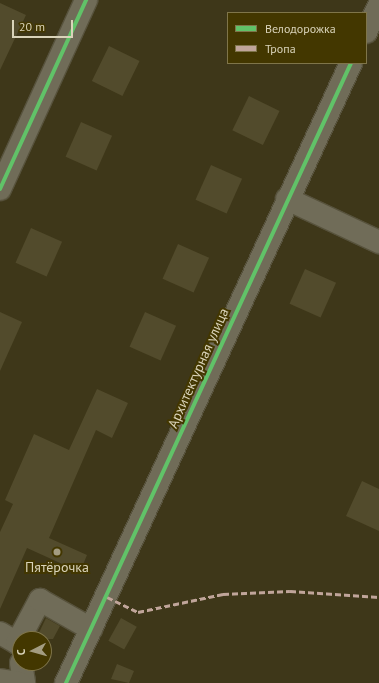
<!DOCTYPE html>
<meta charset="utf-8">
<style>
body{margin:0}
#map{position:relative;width:379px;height:683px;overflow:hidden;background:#3e3719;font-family:"PT Sans",sans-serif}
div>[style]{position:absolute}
.building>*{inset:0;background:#524b2c;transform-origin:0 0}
.roads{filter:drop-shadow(1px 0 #57523c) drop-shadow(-1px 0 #57523c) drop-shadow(0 1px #57523c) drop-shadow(0 -1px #57523c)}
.minor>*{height:22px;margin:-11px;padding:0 11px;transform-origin:11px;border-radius:11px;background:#706c58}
.quiet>*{height:3px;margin-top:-1.5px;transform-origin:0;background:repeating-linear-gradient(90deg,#c0a59a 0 6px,transparent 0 9px)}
.cycleway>*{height:4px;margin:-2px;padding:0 2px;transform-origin:2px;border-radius:2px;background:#61c268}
.dots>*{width:11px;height:11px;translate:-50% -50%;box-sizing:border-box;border:2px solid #433700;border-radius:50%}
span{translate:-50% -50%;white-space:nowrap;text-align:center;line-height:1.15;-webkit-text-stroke:4px #433700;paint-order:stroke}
.street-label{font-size:14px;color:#d9d3b9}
.poi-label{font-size:14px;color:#d9d3b9}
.legend{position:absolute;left:227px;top:12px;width:140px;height:52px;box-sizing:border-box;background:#433700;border:1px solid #7f754a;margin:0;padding:5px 7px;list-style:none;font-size:12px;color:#d9d3b9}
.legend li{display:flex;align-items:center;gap:8px;height:20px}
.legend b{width:20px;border:1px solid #7f754a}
.north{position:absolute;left:12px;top:631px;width:40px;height:40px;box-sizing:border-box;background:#433700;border:1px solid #7f754a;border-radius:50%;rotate:264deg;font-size:11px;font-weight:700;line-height:16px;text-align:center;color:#d9d3b9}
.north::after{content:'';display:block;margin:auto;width:14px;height:18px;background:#a39c81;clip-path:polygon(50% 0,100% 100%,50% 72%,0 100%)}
.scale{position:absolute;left:12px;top:20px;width:61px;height:18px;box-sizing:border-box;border:2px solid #d9d3b9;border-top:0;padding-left:5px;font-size:12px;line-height:14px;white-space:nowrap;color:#d9d3b9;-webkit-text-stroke:3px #433700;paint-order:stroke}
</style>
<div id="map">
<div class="building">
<div style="clip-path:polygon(0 3px,26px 15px,0 70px)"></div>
<div style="left:109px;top:46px;width:34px;height:39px;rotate:26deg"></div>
<div style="left:249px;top:96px;width:34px;height:38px;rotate:26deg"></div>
<div style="left:81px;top:122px;width:34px;height:38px;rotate:24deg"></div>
<div style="left:211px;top:165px;width:34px;height:38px;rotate:24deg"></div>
<div style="left:31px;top:228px;width:34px;height:38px;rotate:24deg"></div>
<div style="left:178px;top:244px;width:34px;height:38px;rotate:24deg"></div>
<div style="left:305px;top:269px;width:34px;height:38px;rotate:24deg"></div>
<div style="clip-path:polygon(0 312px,22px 322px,0 371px)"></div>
<div style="left:145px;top:312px;width:34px;height:38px;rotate:24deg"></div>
<div style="clip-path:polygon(97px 389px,128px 403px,112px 438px,96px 430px,49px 538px,87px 555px,80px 572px,27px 548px,0 609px,0 532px,13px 504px,5px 500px,34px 434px,69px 450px)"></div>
<div style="clip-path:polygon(362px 481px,379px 489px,379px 531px,346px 516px)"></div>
<div style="clip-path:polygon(46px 618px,60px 626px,53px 639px,36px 639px)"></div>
<div style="left:121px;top:618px;width:18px;height:26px;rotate:29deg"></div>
<div style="clip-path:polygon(117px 664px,134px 671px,129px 683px,111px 679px)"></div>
</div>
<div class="roads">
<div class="minor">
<div style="left:366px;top:32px;width:30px;rotate:-64deg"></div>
<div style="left:0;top:189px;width:208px;rotate:-65.5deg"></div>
<div style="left:287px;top:199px;width:102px;rotate:25.1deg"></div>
<div style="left:0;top:633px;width:20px;rotate:30deg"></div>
<div style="left:17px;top:643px;width:49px;rotate:-61.9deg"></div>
<div style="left:40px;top:600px;width:59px;rotate:29.6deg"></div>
<div style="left:21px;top:663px;width:20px;rotate:81deg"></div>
<div style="left:0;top:680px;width:20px;rotate:9deg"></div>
<div style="left:66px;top:683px;width:682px;rotate:-65.31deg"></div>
</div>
</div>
<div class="quiet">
<div style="left:107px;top:597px;width:34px;rotate:26deg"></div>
<div style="left:138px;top:612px;width:87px;rotate:-12deg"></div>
<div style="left:223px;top:594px;width:67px;rotate:-2.6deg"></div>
<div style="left:290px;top:591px;width:89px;rotate:3.9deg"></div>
</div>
<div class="cycleway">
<div style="left:0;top:189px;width:208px;rotate:-65.5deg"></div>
<div style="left:66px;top:683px;width:682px;rotate:-65.31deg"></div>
</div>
<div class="dots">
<div style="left:57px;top:552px;background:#a39c81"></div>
</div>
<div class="street-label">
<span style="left:198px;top:368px;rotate:-66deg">Архитектурная улица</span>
</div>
<div class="poi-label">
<span style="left:57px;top:567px">Пятёрочка</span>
</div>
<ul class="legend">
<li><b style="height:5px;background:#61c268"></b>Велодорожка</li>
<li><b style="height:5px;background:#c0a59a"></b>Тропа</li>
</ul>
<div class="north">С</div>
<div class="scale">20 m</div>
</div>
